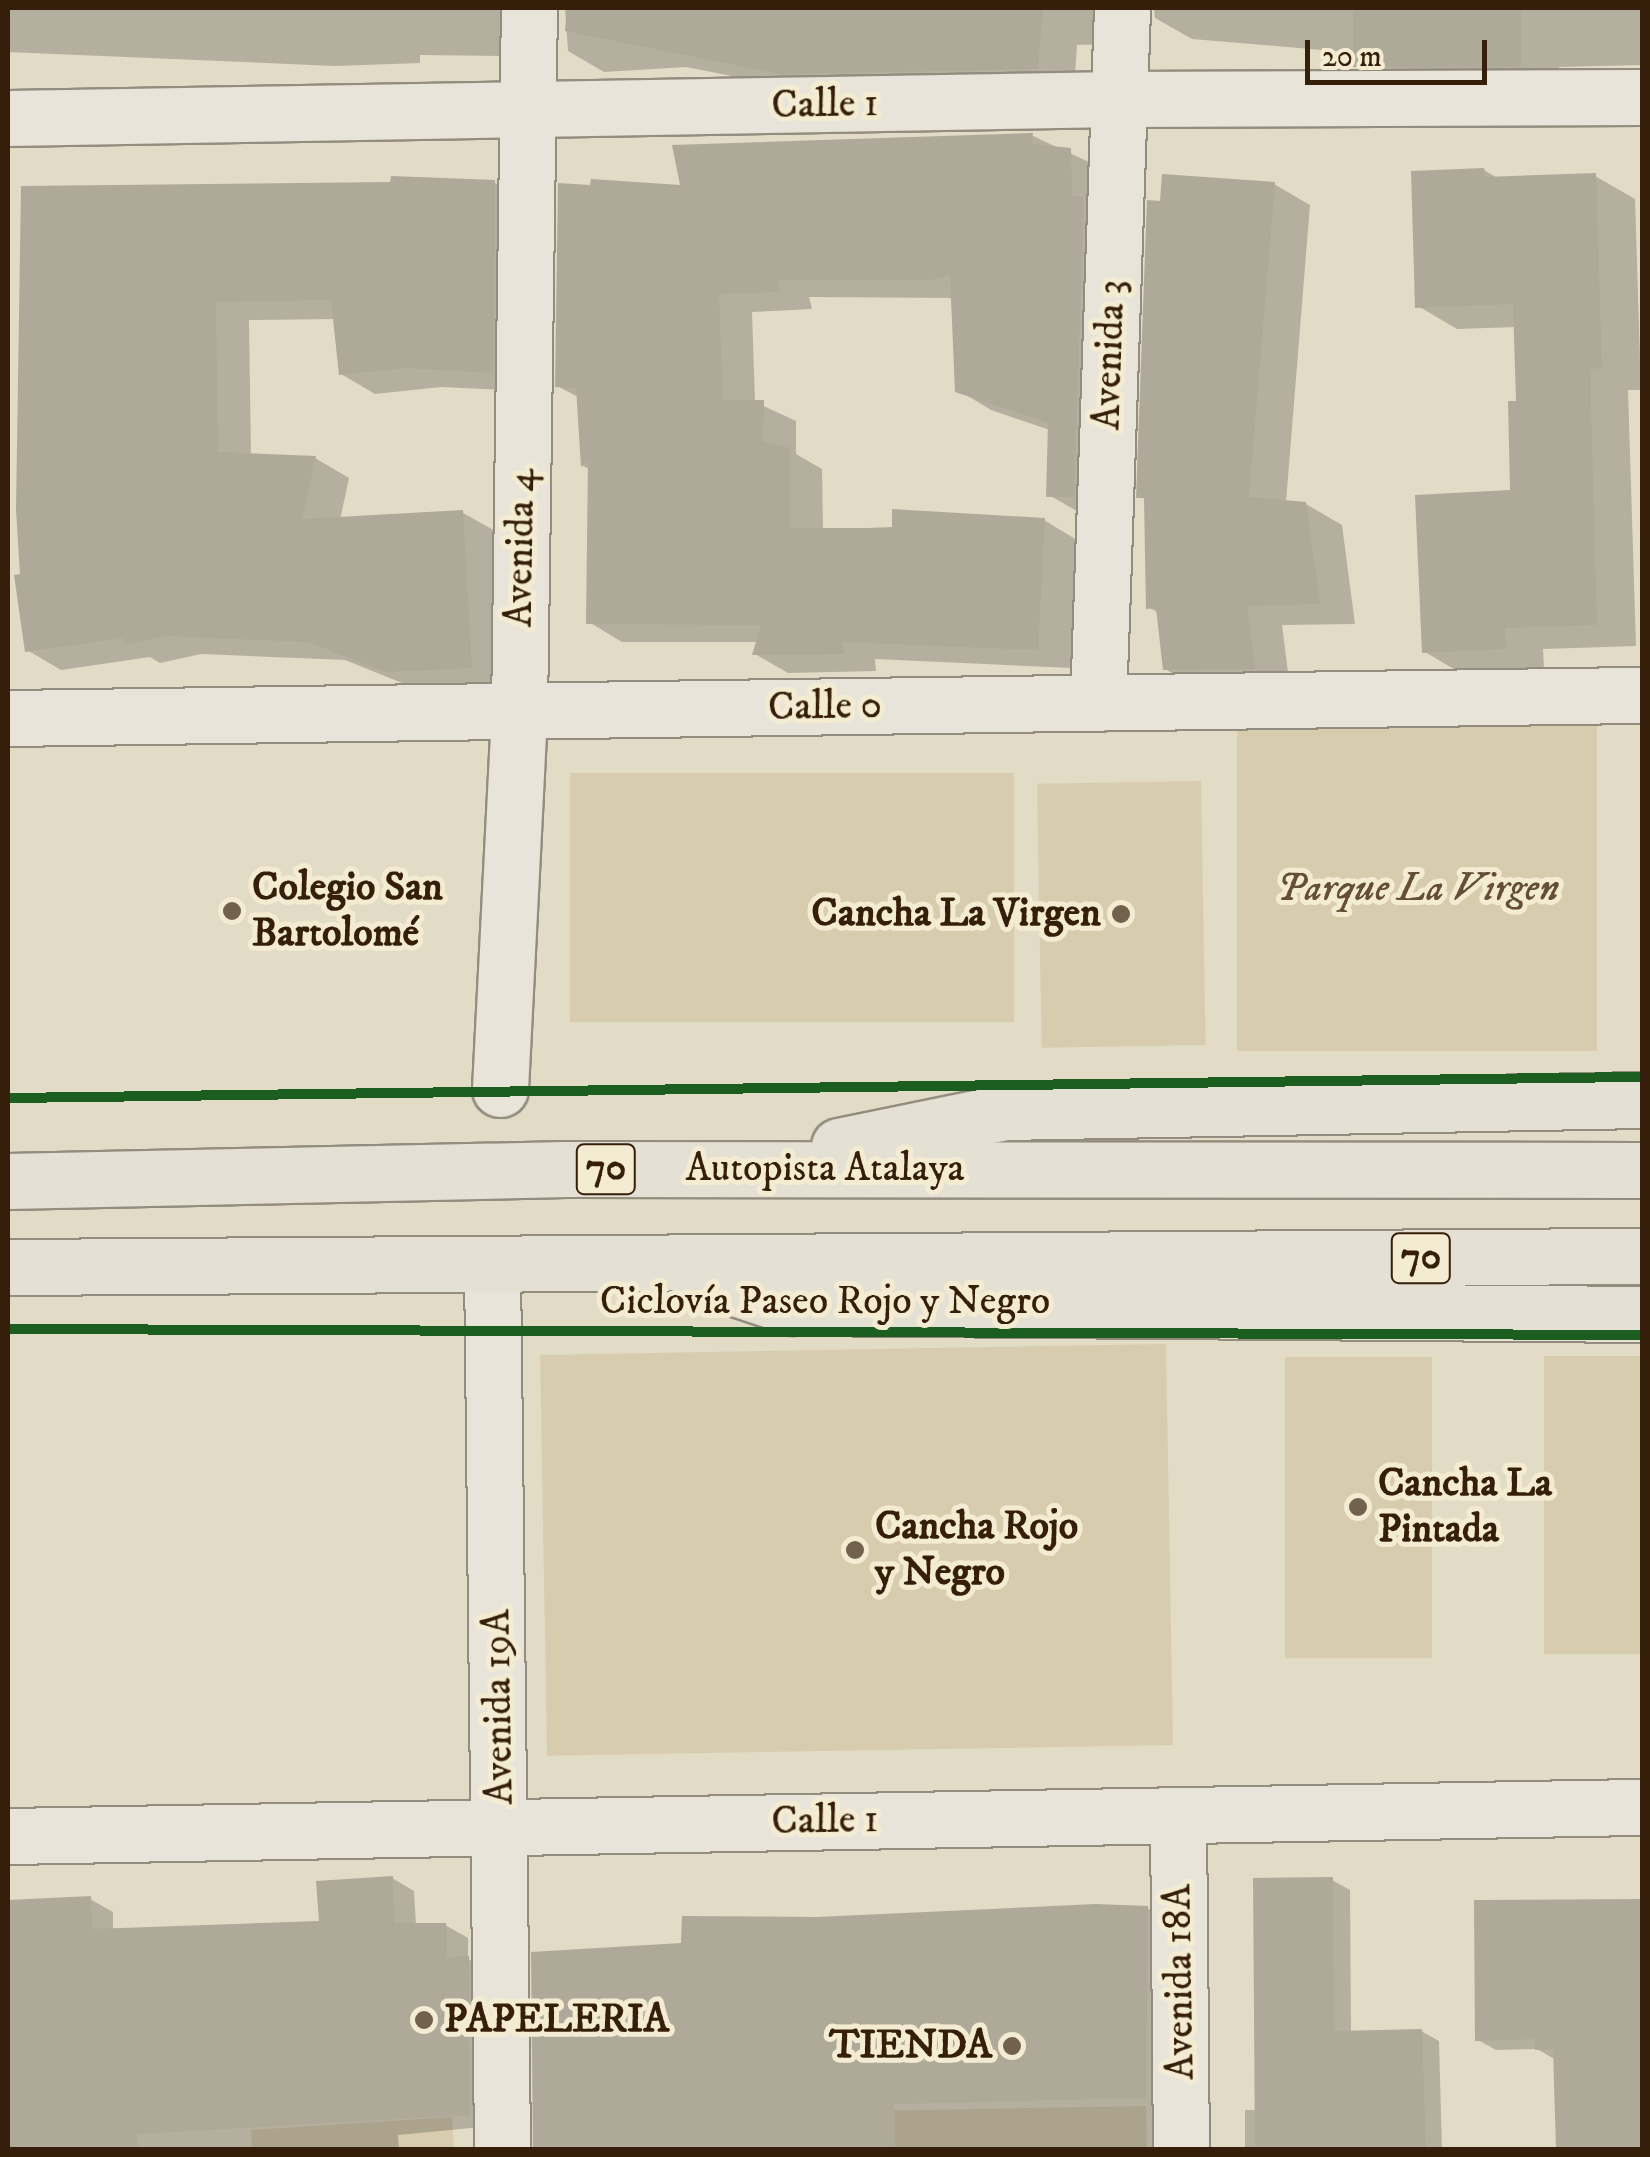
<!DOCTYPE html>
<meta charset="utf-8">
<style>
body{margin:0}
#map{position:relative;width:1650px;height:2157px;overflow:hidden;background:#e2dbc6;font-family:"IM FELL DW Pica",serif}
div>[style]{position:absolute}
.green>*{inset:0;background:#d8ccaf;transform-origin:0 0}
.shadow>*{inset:0;background:#0003}
.building>*{inset:0;background:#afa99a;transform-origin:0 0}
.roads{filter:drop-shadow(2px 0 #948d7f) drop-shadow(-2px 0 #948d7f) drop-shadow(0 2px #948d7f) drop-shadow(0 -2px #948d7f)}
.minor>*{height:55px;margin:-27.5px;padding:0 27.5px;transform-origin:27.5px;border-radius:27.5px;background:#e8e4da}
.primary>*{height:55px;margin:-27.5px;padding:0 27.5px;transform-origin:27.5px;border-radius:27.5px;background:#e4e0d4}
.cycleway>*{height:10px;margin:-5px;padding:0 5px;transform-origin:5px;border-radius:5px;background:#1b5e20}
.dots>*{width:28px;height:28px;translate:-50% -50%;box-sizing:border-box;border:5px solid #f4ecd2;border-radius:50%}
span{translate:-50% -50%;white-space:nowrap;text-align:center;line-height:1.15;-webkit-text-stroke:10px #f4ecd2;paint-order:stroke}
.shield-label span{padding:2px 8px;background:#f4ecd2;border:2px solid;border-radius:8px;-webkit-text-stroke-width:0}
.shield-label{font-size:38px;color:#361f0a;font-weight:700}
.street-label{font-size:40px;color:#361f0a}
.poi-label{font-size:40px;color:#361f0a;font-weight:700}
.left{translate:0 -50%;text-align:left}
.right{translate:-100% -50%;text-align:right}
.park-label{font-size:40px;color:#644f36;font-style:italic}
.frame{position:absolute;inset:0;border:10px solid #361f0a;pointer-events:none}
.scale{position:absolute;left:1305px;top:40px;width:182px;height:45px;box-sizing:border-box;border:5px solid #361f0a;border-top:0;padding-left:12px;font-size:30px;line-height:35px;white-space:nowrap;color:#361f0a;-webkit-text-stroke:8px #f4ecd2;paint-order:stroke}
</style>
<div id="map">
<div class="green">
<div style="left:1597px;top:725px;width:326px;height:360px;rotate:90deg"></div>
<div style="left:570px;top:773px;width:444px;height:249px"></div>
<div style="left:1201px;top:781px;width:264px;height:164px;rotate:89deg"></div>
<div style="left:1166px;top:1344px;width:401px;height:626px;rotate:89deg"></div>
<div style="left:1544px;top:1356px;width:98px;height:298px"></div>
<div style="left:1285px;top:1357px;width:147px;height:301px"></div>
<div style="left:1146px;top:2106px;width:43px;height:252px;rotate:89deg"></div>
<div style="clip-path:polygon(452px 2117px,454px 2149px,252px 2149px,251px 2130px)"></div>
</div>
<div class="shadow">
<div style="clip-path:polygon(8px 8px,503px 8px,503px 56px,420px 55px,420px 63px,335px 66px,8px 52px)"></div>
<div style="clip-path:polygon(565px 8px,1136px 8px,1111px 44px,1077px 45px,1074px 89px,819px 93px,686px 67px,604px 72px,568px 51px)"></div>
<div style="clip-path:polygon(1154px 8px,1642px 8px,1642px 65px,1559px 67px,1560px 83px,1394px 86px,1357px 65px,1357px 53px,1192px 39px,1155px 18px)"></div>
<div style="clip-path:polygon(1033px 136px,1104px 169px,1082px 514px,1049px 495px,1050px 430px,991px 410px,958px 390px,954px 298px,809px 297px,812px 309px,752px 312px,755px 402px,796px 421px,796px 454px,822px 469px,823px 530px,1044px 520px,1077px 540px,1071px 668px,875px 659px,876px 671px,788px 673px,755px 654px,758px 642px,622px 642px,589px 622px,591px 470px,583px 466px,580px 398px,557px 386px,684px 187px)"></div>
<div style="clip-path:polygon(1484px 170px,1499px 179px,1595px 176px,1635px 199px,1641px 390px,1628px 390px,1636px 646px,1543px 649px,1544px 670px,1464px 675px,1425px 652px,1513px 492px,1518px 404px,1516px 327px,1457px 329px,1418px 306px)"></div>
<div style="clip-path:polygon(495px 183px,529px 202px,526px 391px,441px 387px,375px 394px,341px 374px,336px 319px,249px 320px,251px 456px,315px 458px,349px 478px,340px 520px,463px 513px,497px 532px,505px 687px,422px 691px,345px 660px,201px 654px,160px 663px,150px 657px,61px 670px,27px 650px,22px 576px,24px 188px)"></div>
<div style="clip-path:polygon(1274px 184px,1310px 205px,1286px 502px,1306px 504px,1342px 525px,1355px 624px,1282px 625px,1290px 688px,1201px 690px,1165px 669px,1159px 613px,1148px 607px,1146px 500px,1139px 496px)"></div>
<div style="clip-path:polygon(392px 1878px,414px 1891px,416px 1925px,445px 1925px,468px 1938px,468px 1959px,490px 1972px,492px 2126px,398px 2135px,399px 2150px,8px 2150px,8px 1903px,90px 1899px,113px 1912px,113px 1930px,321px 1923px)"></div>
<div style="clip-path:polygon(1332px 1880px,1350px 1890px,1351px 2033px,1421px 2031px,1439px 2041px,1442px 2150px,1245px 2150px,1245px 2110px,1257px 2110px)"></div>
<div style="clip-path:polygon(1642px 1901px,1642px 2150px,1559px 2150px,1556px 2060px,1537px 2049px,1496px 2050px,1478px 2040px,1476px 1902px)"></div>
<div style="clip-path:polygon(1147px 1908px,1172px 1923px,1172px 2150px,536px 2150px,684px 1946px,817px 1920px)"></div>
</div>
<div class="building">
<div style="clip-path:polygon(567px 8px,1043px 8px,1038px 69px,780px 74px,565px 31px)"></div>
<div style="left:1353px;top:8px;width:168px;height:59px"></div>
<div style="clip-path:polygon(1033px 133px,1032px 144px,1071px 148px,1072px 196px,1084px 197px,1074px 497px,1046px 497px,1048px 423px,955px 392px,950px 275px,931px 280px,777px 280px,780px 292px,719px 294px,723px 400px,764px 400px,763px 441px,790px 448px,790px 528px,892px 528px,892px 509px,1045px 518px,1038px 650px,843px 642px,844px 654px,752px 655px,761px 625px,586px 624px,588px 461px,581px 467px,576px 388px,555px 387px,558px 183px,590px 185px,591px 179px,680px 185px,672px 145px)"></div>
<div style="clip-path:polygon(1484px 168px,1485px 177px,1596px 173px,1602px 368px,1590px 369px,1597px 625px,1505px 628px,1506px 649px,1422px 653px,1415px 495px,1510px 490px,1508px 401px,1516px 401px,1513px 304px,1415px 308px,1411px 171px)"></div>
<div style="clip-path:polygon(1162px 174px,1275px 182px,1249px 497px,1306px 502px,1320px 604px,1247px 606px,1255px 669px,1163px 670px,1156px 608px,1146px 609px,1144px 498px,1136px 498px,1147px 200px,1160px 201px)"></div>
<div style="clip-path:polygon(391px 176px,495px 180px,493px 373px,406px 368px,339px 375px,331px 300px,216px 302px,218px 452px,316px 456px,302px 519px,463px 510px,472px 668px,385px 672px,308px 642px,166px 636px,124px 645px,124px 638px,25px 652px,14px 575px,20px 574px,16px 510px,21px 186px,390px 182px)"></div>
<div style="clip-path:polygon(393px 1876px,394px 1923px,446px 1923px,447px 1957px,469px 1956px,470px 2115px,137px 2134px,138px 2150px,8px 2150px,8px 1900px,91px 1896px,92px 1929px,319px 1921px,316px 1881px)"></div>
<div style="clip-path:polygon(1333px 1877px,1334px 2031px,1422px 2029px,1426px 2150px,1255px 2150px,1253px 1878px)"></div>
<div style="clip-path:polygon(1642px 1899px,1642px 2150px,1556px 2150px,1553px 2050px,1535px 2050px,1535px 2039px,1475px 2041px,1474px 1900px)"></div>
<div style="clip-path:polygon(1096px 1904px,1148px 1906px,1146px 2098px,894px 2104px,895px 2150px,533px 2150px,531px 1952px,681px 1943px,682px 1916px,817px 1917px)"></div>
</div>
<div class="roads">
<div class="minor">
<div style="left:8px;top:118px;width:1111px;rotate:-0.98deg"></div>
<div style="left:1119px;top:99px;width:523px;rotate:-0.22deg"></div>
<div style="left:1098px;top:703px;width:695px;rotate:-88.02deg"></div>
<div style="left:8px;top:718px;width:1634px;rotate:-0.81deg"></div>
<div style="left:500px;top:1089px;width:378px;rotate:-87.1deg"></div>
<div style="left:519px;top:711px;width:703px;rotate:-89.19deg"></div>
<div style="left:492px;top:1264px;width:886px;rotate:89.35deg"></div>
<div style="left:1178px;top:1815px;width:335px;rotate:89.5deg"></div>
<div style="left:8px;top:1836px;width:1634px;rotate:-1.02deg"></div>
</div>
<div class="primary">
<div style="left:839px;top:1146px;width:168px;rotate:-11.6deg"></div>
<div style="left:1004px;top:1112px;width:638px;rotate:-1.08deg"></div>
<div style="left:8px;top:1181px;width:558px;rotate:-1.23deg"></div>
<div style="left:566px;top:1169px;width:1076px;rotate:0.05deg"></div>
<div style="left:8px;top:1267px;width:1634px;rotate:-0.39deg"></div>
<div style="left:702px;top:1277px;width:95px;rotate:18.4deg"></div>
<div style="left:792px;top:1307px;width:850px;rotate:0.47deg"></div>
</div>
</div>
<div class="cycleway">
<div style="left:8px;top:1098px;width:1634px;rotate:-0.74deg"></div>
<div style="left:8px;top:1329px;width:1634px;rotate:0.21deg"></div>
</div>
<div class="dots">
<div style="left:232px;top:911px;background:#72614c"></div>
<div style="left:1121px;top:914px;background:#72614c"></div>
<div style="left:1358px;top:1507px;background:#72614c"></div>
<div style="left:855px;top:1550px;background:#72614c"></div>
<div style="left:424px;top:2020px;background:#72614c"></div>
<div style="left:1012px;top:2046px;background:#72614c"></div>
</div>
<div class="shield-label">
<span style="left:606px;top:1169px">70</span>
<span style="left:1421px;top:1258px">70</span>
</div>
<div class="street-label">
<span style="left:825px;top:105px;rotate:-1deg">Calle 1</span>
<span style="left:1110px;top:355px;rotate:-88deg">Avenida 3</span>
<span style="left:521px;top:548px;rotate:-89deg">Avenida 4</span>
<span style="left:825px;top:707px;rotate:-1deg">Calle 0</span>
<span style="left:825px;top:1169px">Autopista Atalaya</span>
<span style="left:825px;top:1302px">Ciclovía Paseo Rojo y Negro</span>
<span style="left:499px;top:1707px;rotate:-91deg">Avenida 19A</span>
<span style="left:825px;top:1821px;rotate:-1deg">Calle 1</span>
<span style="left:1180px;top:1982px;rotate:-91deg">Avenida 18A</span>
</div>
<div class="poi-label">
<span class="left" style="left:252px;top:911px">Colegio San<br>Bartolomé</span>
<span class="right" style="left:1101px;top:914px">Cancha La Virgen</span>
<span class="left" style="left:1378px;top:1507px">Cancha La<br>Pintada</span>
<span class="left" style="left:875px;top:1550px">Cancha Rojo<br>y Negro</span>
<span class="left" style="left:444px;top:2020px">PAPELERIA</span>
<span class="right" style="left:992px;top:2046px">TIENDA</span>
</div>
<div class="park-label">
<span style="left:1418px;top:889px">Parque La Virgen</span>
</div>
<div class="frame"></div>
<div class="scale">20 m</div>
</div>
